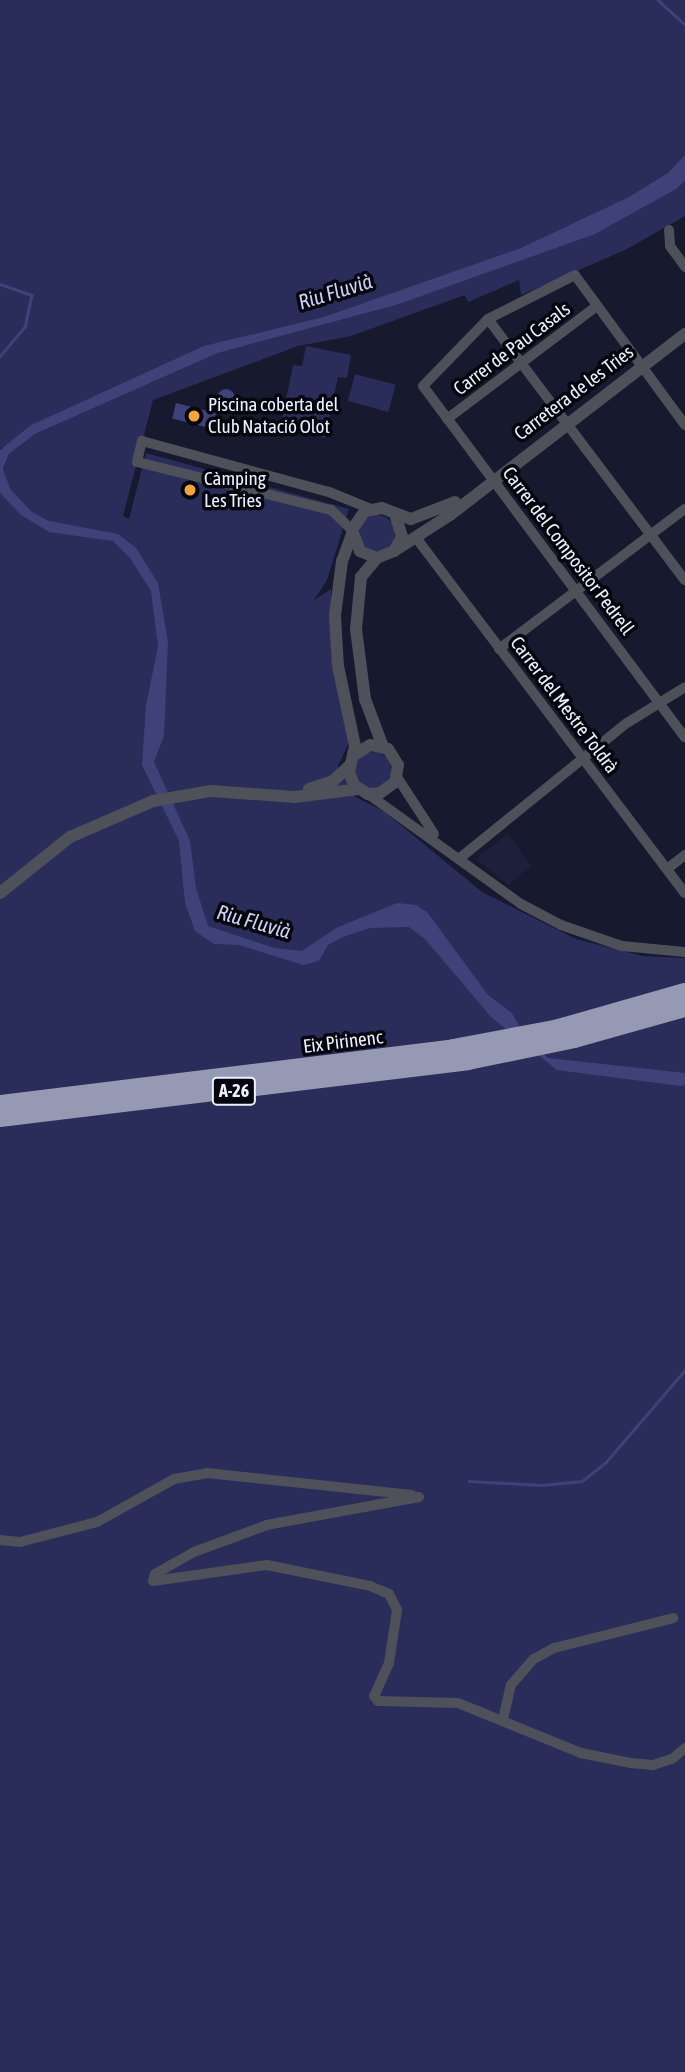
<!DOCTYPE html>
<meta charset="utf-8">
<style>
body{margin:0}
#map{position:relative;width:685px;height:2072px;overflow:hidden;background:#17192e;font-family:"Asap Condensed",sans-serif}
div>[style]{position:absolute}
.built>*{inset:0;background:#1e203b}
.green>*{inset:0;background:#2a2c59;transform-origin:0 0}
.round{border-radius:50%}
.water>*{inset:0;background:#3e4279;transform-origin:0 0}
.stream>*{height:2.5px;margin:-1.25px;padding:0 1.25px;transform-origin:1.25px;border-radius:1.25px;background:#3e4279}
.minor>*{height:10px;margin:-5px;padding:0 5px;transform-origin:5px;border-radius:5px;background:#4e505a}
.tertiary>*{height:12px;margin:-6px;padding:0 6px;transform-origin:6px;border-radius:6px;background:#4e505a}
.motorway>*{height:18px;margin:-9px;padding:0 9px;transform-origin:9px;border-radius:9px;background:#9599b3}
.dots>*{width:19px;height:19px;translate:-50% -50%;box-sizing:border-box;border:4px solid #05060e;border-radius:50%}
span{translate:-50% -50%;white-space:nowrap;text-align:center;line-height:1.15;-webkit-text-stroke:7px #05060e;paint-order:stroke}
.shield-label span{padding:2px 5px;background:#05060e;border:2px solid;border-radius:5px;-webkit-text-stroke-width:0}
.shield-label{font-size:18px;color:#edf0fe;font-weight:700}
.street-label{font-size:19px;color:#edf0fe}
.poi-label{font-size:19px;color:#edf0fe}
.left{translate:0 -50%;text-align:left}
.water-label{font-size:21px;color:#ccd1f4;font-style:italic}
</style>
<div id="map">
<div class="built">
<div style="clip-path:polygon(508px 834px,531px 866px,508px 885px,476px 859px)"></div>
</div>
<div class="green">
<div style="clip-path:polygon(0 0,685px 0,685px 216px,625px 250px,521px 295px,519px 280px,468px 302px,465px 295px,351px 336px,298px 346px,153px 400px,123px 516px,129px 519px,146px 453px,349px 509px,327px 580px,314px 600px,331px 589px,332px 665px,349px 742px,338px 766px,354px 796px,385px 812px,482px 892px,576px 939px,643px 956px,685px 958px,685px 2072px,0 2072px,0 466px,3px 471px,9px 454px,35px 434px,218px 353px,396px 305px,195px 351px,80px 403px,0 449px)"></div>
<div style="clip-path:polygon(306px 346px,351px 355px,347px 378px,338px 377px,325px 438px,280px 429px,293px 365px,302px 366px)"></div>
<div style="left:355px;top:374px;width:42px;height:28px;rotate:15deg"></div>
<div class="round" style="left:359px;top:515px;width:36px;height:36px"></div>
<div class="round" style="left:355px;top:752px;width:36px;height:36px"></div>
</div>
<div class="water">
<div style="clip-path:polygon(685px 155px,685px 180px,676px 189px,595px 234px,396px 305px,218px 353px,35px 434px,9px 454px,3px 469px,10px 489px,32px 512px,49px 521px,118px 534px,136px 548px,158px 583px,168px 642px,164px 736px,154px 762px,190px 841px,196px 888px,208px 926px,274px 948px,302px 951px,338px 927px,397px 903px,416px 905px,427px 912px,488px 995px,512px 1013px,526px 1039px,548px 1058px,685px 1073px,685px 1085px,680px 1086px,557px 1070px,491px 1017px,425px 939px,409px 927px,370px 928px,343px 937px,328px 945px,319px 961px,303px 965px,239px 945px,214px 944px,195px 931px,185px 903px,179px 841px,142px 765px,146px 705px,158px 647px,151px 591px,130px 558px,113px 541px,49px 532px,21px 515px,0 493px,0 450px,31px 425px,204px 346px,324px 317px,521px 248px,629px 197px,668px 173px)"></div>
<div class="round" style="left:217px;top:389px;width:18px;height:18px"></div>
<div style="left:176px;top:403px;width:41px;height:16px;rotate:14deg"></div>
</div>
<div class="stream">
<div style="left:658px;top:0;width:36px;rotate:42deg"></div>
<div style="left:0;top:284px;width:34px;rotate:19deg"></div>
<div style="left:32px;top:295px;width:33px;rotate:102deg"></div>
<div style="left:25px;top:327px;width:39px;rotate:130deg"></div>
<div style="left:469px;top:1481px;width:73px;rotate:3.1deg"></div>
<div style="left:542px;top:1485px;width:40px;rotate:-5.7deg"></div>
<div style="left:582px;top:1481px;width:29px;rotate:-38deg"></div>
<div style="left:605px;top:1463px;width:123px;rotate:-49.3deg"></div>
</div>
<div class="minor">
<div style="left:669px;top:230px;width:16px;rotate:86deg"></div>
<div style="left:670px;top:246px;width:26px;rotate:54deg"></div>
<div style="left:488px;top:319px;width:327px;rotate:53deg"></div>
<div style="left:447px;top:419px;width:188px;rotate:-37deg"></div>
<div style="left:685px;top:425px;width:186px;rotate:-126.3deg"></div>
<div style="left:575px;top:275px;width:97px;rotate:153.2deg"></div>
<div style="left:488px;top:319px;width:93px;rotate:134.1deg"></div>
<div style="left:423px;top:386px;width:438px;rotate:53.3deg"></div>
<div style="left:352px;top:530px;width:29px;rotate:-136deg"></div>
<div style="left:331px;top:510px;width:200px;rotate:-166.1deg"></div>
<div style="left:137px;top:462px;width:22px;rotate:-77deg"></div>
<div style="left:142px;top:441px;width:194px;rotate:15.3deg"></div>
<div style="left:329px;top:492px;width:45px;rotate:22deg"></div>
<div style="left:417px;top:539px;width:444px;rotate:52.9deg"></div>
<div style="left:499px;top:649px;width:233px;rotate:-37deg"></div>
<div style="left:397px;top:777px;width:68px;rotate:57deg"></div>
<div style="left:368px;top:794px;width:188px;rotate:35.7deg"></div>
<div style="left:521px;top:904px;width:45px;rotate:27.7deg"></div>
<div style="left:561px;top:925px;width:65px;rotate:19deg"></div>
<div style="left:622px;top:946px;width:63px;rotate:5.4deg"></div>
<div style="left:460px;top:858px;width:215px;rotate:-39deg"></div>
<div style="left:627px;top:723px;width:68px;rotate:-31.8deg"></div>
<div style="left:667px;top:869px;width:23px;rotate:-38deg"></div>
<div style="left:419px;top:1497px;width:155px;rotate:169.6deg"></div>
<div style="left:267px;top:1525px;width:78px;rotate:159.7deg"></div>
<div style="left:194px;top:1552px;width:45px;rotate:150.6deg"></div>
<div style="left:155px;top:1574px;width:7px;rotate:106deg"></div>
<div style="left:153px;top:1581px;width:115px;rotate:-8deg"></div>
<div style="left:267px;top:1565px;width:105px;rotate:11.5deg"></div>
<div style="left:370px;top:1586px;width:21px;rotate:23deg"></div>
<div style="left:389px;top:1594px;width:18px;rotate:63deg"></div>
<div style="left:397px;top:1610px;width:54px;rotate:98.6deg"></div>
<div style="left:389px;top:1663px;width:36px;rotate:114deg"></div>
<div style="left:374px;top:1696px;width:6px;rotate:51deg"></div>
<div style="left:378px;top:1701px;width:80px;rotate:1.4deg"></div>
<div style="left:458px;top:1703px;width:133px;rotate:22.1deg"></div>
<div style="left:581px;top:1753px;width:50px;rotate:11.5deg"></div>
<div style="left:630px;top:1763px;width:23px;rotate:5deg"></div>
<div style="left:653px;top:1765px;width:20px;rotate:-18deg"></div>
<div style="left:672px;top:1759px;width:17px;rotate:-40deg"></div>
<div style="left:0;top:1540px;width:20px;rotate:6deg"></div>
<div style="left:20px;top:1542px;width:80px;rotate:-14.6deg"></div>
<div style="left:97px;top:1522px;width:88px;rotate:-29.2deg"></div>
<div style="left:174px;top:1479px;width:34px;rotate:-10deg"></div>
<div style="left:207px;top:1473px;width:206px;rotate:6.1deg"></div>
<div style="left:503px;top:1719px;width:35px;rotate:-77deg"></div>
<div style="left:511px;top:1685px;width:35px;rotate:-49deg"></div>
<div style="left:534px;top:1659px;width:23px;rotate:-29deg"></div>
<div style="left:554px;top:1648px;width:123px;rotate:-14.1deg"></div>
</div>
<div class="tertiary">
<div style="left:396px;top:517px;width:21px;rotate:73deg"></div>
<div style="left:402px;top:537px;width:16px;rotate:120deg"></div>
<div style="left:394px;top:551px;width:18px;rotate:158deg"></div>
<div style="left:377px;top:558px;width:18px;rotate:-158deg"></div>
<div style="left:360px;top:551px;width:22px;rotate:-111deg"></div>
<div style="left:352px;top:530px;width:23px;rotate:-56deg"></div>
<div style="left:365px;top:511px;width:17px;rotate:-10deg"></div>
<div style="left:382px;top:508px;width:31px;rotate:21deg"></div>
<div style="left:411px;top:519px;width:47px;rotate:-21.1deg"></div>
<div style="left:352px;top:534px;width:29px;rotate:110deg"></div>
<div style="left:342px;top:561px;width:55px;rotate:97.3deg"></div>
<div style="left:335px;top:616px;width:50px;rotate:86.6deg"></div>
<div style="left:338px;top:666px;width:82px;rotate:78deg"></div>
<div style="left:355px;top:746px;width:27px;rotate:103deg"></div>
<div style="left:349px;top:772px;width:14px;rotate:69deg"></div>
<div style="left:354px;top:785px;width:17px;rotate:33deg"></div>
<div style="left:368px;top:794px;width:12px;rotate:-5deg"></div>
<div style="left:380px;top:793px;width:19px;rotate:-36deg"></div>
<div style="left:395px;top:782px;width:17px;rotate:-80deg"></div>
<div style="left:398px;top:765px;width:19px;rotate:-122deg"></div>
<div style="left:388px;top:749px;width:18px;rotate:-167deg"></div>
<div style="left:370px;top:745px;width:19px;rotate:148deg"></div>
<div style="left:394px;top:551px;width:67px;rotate:-32.7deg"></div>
<div style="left:450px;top:515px;width:297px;rotate:-37.6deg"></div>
<div style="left:377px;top:558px;width:25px;rotate:130deg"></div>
<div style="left:361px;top:577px;width:52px;rotate:95.5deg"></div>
<div style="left:356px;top:629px;width:71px;rotate:82.7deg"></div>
<div style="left:365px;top:699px;width:51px;rotate:69.4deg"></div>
<div style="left:309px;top:789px;width:25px;rotate:-18deg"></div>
<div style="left:333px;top:781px;width:23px;rotate:-43deg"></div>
<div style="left:0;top:893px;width:90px;rotate:-38.7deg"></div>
<div style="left:70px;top:837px;width:90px;rotate:-23.4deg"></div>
<div style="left:153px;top:801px;width:59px;rotate:-9.8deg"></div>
<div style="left:211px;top:791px;width:84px;rotate:4.1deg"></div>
<div style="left:295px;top:797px;width:64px;rotate:-7.1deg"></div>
</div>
<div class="motorway">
<div style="left:0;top:1104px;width:456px;rotate:-7deg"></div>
<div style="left:453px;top:1048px;width:104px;rotate:-10.6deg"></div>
<div style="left:555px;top:1029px;width:135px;rotate:-15.9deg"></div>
<div style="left:0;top:1118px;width:471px;rotate:-6.9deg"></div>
<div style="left:468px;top:1061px;width:108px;rotate:-11.7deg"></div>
<div style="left:574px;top:1039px;width:115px;rotate:-15.6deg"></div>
</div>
<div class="dots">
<div style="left:194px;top:416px;background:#f3a442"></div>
<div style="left:190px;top:490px;background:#f3a442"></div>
</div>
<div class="shield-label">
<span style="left:234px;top:1091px">A-26</span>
</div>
<div class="street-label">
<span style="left:512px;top:349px;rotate:-37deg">Carrer de Pau Casals</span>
<span style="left:574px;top:393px;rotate:-37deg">Carretera de les Tries</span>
<span style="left:568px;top:551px;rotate:53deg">Carrer del Compositor Pedrell</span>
<span style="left:564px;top:705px;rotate:53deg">Carrer del Mestre Toldrà</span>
<span style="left:343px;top:1042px;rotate:-7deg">Eix Pirinenc</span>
</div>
<div class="poi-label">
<span class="left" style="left:208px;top:416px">Piscina coberta del<br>Club Natació Olot</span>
<span class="left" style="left:204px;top:490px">Càmping<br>Les Tries</span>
</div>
<div class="water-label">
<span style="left:335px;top:291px;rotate:-17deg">Riu Fluvià</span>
<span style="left:254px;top:921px;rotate:16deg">Riu Fluvià</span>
</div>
</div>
